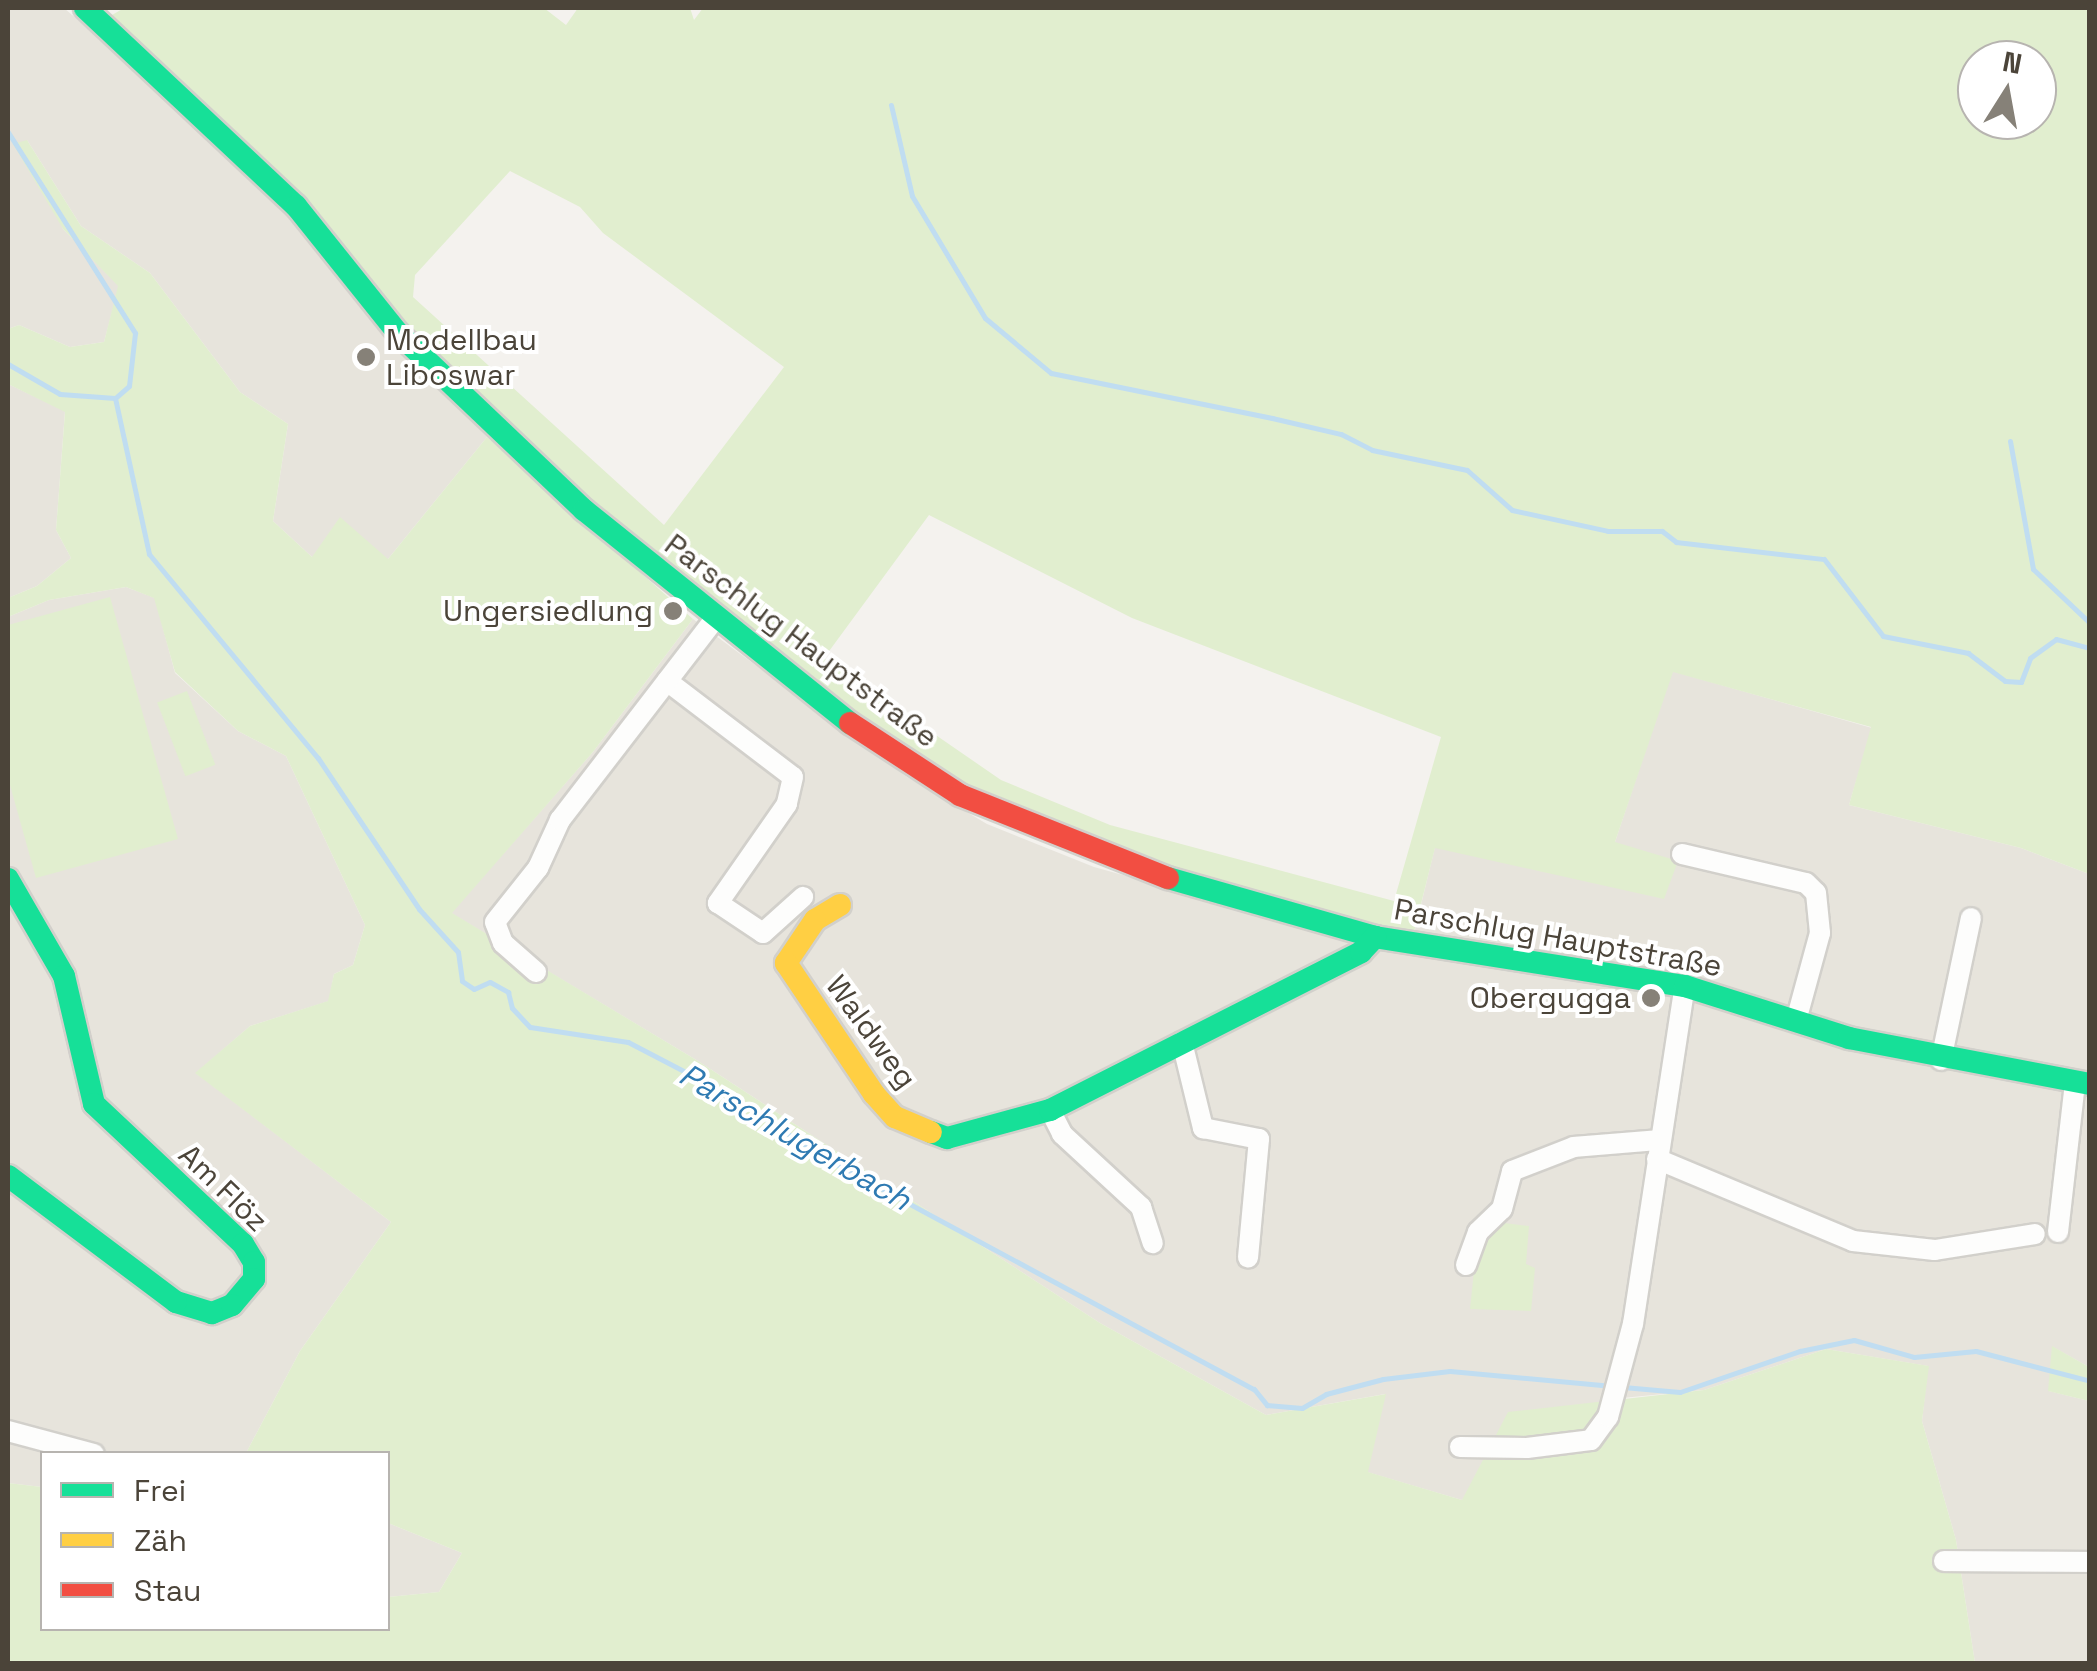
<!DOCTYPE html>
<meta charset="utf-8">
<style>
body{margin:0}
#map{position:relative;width:2097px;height:1671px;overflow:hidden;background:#f4f2ee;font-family:"Space Grotesk",sans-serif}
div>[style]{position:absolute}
.residential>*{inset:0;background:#e7e4dc}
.green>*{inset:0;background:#e1eecf;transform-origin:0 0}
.stream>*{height:5px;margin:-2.5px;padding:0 2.5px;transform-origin:2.5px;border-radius:2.5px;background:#c0ddf1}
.roads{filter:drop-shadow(2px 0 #d2d0cb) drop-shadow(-2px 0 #d2d0cb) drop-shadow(0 2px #d2d0cb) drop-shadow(0 -2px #d2d0cb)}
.street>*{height:20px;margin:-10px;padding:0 10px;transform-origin:10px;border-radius:10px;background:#fdfdfc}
.fast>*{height:22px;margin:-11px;padding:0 11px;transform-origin:11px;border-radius:11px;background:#16e098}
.slow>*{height:22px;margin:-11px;padding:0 11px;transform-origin:11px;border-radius:11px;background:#ffcf43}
.jam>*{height:22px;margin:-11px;padding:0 11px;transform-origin:11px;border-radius:11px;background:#f24e42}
.dots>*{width:28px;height:28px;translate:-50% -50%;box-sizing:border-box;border:5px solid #fff;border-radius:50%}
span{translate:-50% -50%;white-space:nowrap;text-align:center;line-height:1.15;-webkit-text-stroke:8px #fff;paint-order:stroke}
.poi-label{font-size:30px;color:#4b4439}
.left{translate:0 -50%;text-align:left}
.right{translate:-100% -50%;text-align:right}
.street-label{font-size:30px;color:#4b4439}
.water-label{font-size:32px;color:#2e7ab2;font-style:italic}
.frame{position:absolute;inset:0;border:10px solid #4b4439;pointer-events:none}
.legend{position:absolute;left:40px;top:1451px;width:350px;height:180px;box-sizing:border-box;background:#fff;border:2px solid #b7b4b0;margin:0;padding:12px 18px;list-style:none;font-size:30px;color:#4b4439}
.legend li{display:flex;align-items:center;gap:20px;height:50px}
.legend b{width:50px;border:2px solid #b7b4b0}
.north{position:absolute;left:1957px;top:40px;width:100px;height:100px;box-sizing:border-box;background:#fff;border:2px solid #b7b4b0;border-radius:50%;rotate:11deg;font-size:28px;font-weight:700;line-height:40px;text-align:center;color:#4b4439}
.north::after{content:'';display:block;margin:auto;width:35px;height:45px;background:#868178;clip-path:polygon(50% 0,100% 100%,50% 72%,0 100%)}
</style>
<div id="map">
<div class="residential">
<div style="clip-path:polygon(8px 8px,64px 8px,137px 72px,307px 233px,382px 326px,487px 437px,388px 559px,312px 557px,273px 521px,288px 424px,240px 392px,150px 273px,81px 226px,27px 140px,63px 229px,119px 286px,104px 342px,70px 347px,19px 325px,8px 329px)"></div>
<div style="clip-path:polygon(8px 384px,65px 411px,56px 530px,71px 558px,37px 586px,8px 598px)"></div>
<div style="clip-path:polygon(126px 587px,155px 598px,175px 673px,238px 731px,286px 756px,365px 925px,353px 965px,334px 974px,329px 1001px,250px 1026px,196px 1073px,391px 1222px,300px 1351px,246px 1453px,42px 1454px,42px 1487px,8px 1483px,8px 617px,49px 600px)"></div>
<div style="clip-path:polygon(693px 619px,907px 777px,987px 824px,1094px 867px,1409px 954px,1435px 847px,1615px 842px,1672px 671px,1872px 728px,1849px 805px,2021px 848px,2089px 874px,2089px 1367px,2053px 1347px,2049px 1391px,2089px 1401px,2089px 1663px,1975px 1663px,1956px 1540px,1922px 1421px,1928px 1366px,1826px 1349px,1704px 1390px,1622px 1398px,1462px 1500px,1367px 1472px,1385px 1394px,1266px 1415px,1100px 1323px,698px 1061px,451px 913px,593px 752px)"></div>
<div style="clip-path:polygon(388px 1523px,462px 1553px,439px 1592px,388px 1597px)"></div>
</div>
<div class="green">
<div style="clip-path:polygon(evenodd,124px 8px,544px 8px,566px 25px,578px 8px,690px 8px,694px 20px,703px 8px,2089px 8px,2089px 874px,2021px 848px,1849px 805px,1871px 727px,1673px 672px,1615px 842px,1678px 861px,1664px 899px,1435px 848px,1413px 936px,1317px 914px,1035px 823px,908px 754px,515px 438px,107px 18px,124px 8px,1977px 60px,2037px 60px,2037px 120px,1977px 120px,1977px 60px,124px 8px,510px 171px,580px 207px,603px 233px,784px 367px,664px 525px,413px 297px,415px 275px,510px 171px,124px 8px,929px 515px,1132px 618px,1441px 737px,1394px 901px,1110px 825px,1001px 780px,824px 658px,929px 515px)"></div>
<div style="clip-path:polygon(27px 140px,81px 226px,150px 273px,240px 392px,288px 424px,273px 521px,312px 557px,340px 517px,388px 559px,487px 437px,693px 619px,593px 752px,452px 913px,698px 1061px,1100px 1323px,1266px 1415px,1386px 1394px,1368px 1472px,1462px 1500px,1508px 1412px,1704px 1390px,1826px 1349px,1929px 1366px,1922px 1421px,1956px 1540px,1975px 1663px,8px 1663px,8px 1483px,42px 1487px,42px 1628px,388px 1628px,388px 1597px,439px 1592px,462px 1553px,388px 1523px,388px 1454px,246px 1453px,300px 1351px,391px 1222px,195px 1073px,250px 1026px,328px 1001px,334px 974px,353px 965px,365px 925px,286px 756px,238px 731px,175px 672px,154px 598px,126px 587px,49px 600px,8px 617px,8px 598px,37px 586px,71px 558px,56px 530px,65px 412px,8px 384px,8px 329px,19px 325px,70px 347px,104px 342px,118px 286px,63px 229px,13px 144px)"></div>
<div style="clip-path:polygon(110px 597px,178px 839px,36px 878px,8px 778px,8px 625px)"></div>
<div style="left:187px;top:691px;width:79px;height:32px;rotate:69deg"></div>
<div style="clip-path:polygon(1504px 1223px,1529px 1226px,1526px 1264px,1535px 1268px,1531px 1311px,1470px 1309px,1476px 1251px)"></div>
<div style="clip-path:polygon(2052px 1346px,2089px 1367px,2089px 1401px,2048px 1391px)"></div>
</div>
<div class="stream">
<div style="left:891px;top:105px;width:93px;rotate:77deg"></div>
<div style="left:912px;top:196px;width:142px;rotate:59.1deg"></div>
<div style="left:985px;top:318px;width:86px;rotate:39.8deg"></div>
<div style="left:1051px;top:373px;width:226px;rotate:11.5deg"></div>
<div style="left:1272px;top:418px;width:71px;rotate:13.1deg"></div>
<div style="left:1341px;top:434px;width:35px;rotate:27deg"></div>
<div style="left:1372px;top:450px;width:97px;rotate:11.9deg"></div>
<div style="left:1467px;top:470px;width:60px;rotate:41.6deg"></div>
<div style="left:1512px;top:510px;width:98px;rotate:12.3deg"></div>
<div style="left:1608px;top:531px;width:54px"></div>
<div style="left:1662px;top:531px;width:18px;rotate:38deg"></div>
<div style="left:1676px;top:542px;width:149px;rotate:6.6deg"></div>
<div style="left:1824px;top:559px;width:97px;rotate:52.5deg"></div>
<div style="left:1883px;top:636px;width:87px;rotate:11.3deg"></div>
<div style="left:1968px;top:653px;width:46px;rotate:37.1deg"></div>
<div style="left:2005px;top:681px;width:16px;rotate:4deg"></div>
<div style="left:2021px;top:682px;width:26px;rotate:-69deg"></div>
<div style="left:2030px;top:658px;width:32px;rotate:-36deg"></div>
<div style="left:2056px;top:639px;width:35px;rotate:15deg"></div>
<div style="left:8px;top:132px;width:238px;rotate:57.7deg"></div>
<div style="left:135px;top:333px;width:53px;rotate:96.5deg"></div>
<div style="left:129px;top:386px;width:18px;rotate:139deg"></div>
<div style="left:115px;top:398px;width:160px;rotate:77.7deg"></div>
<div style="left:149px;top:554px;width:265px;rotate:50.4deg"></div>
<div style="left:318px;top:758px;width:182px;rotate:56.2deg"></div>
<div style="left:419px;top:909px;width:58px;rotate:47.8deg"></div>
<div style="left:458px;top:952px;width:29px;rotate:82deg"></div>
<div style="left:462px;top:981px;width:14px;rotate:34deg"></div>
<div style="left:474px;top:989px;width:17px;rotate:-24deg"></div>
<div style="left:490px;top:982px;width:21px;rotate:29deg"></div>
<div style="left:508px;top:992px;width:16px;rotate:76deg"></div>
<div style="left:512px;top:1008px;width:26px;rotate:47deg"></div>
<div style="left:530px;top:1027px;width:99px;rotate:8.7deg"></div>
<div style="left:628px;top:1042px;width:108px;rotate:27.5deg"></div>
<div style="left:724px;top:1092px;width:124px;rotate:33.2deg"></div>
<div style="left:828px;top:1160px;width:484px;rotate:28.3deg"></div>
<div style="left:1254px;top:1389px;width:21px;rotate:51deg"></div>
<div style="left:1267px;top:1405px;width:35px;rotate:5deg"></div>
<div style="left:1302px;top:1408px;width:28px;rotate:-30deg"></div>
<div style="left:1326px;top:1394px;width:59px;rotate:-14.7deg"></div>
<div style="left:1383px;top:1379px;width:67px;rotate:-6.8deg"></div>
<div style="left:1450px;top:1371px;width:163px;rotate:5.3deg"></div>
<div style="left:8px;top:364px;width:60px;rotate:30deg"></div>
<div style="left:60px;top:394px;width:55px;rotate:4.2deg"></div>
<div style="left:2010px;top:441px;width:130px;rotate:79.8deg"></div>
<div style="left:2033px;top:569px;width:79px;rotate:43.5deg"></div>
<div style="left:1623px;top:1387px;width:57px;rotate:5deg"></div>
<div style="left:1680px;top:1392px;width:127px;rotate:-18.9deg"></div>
<div style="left:1800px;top:1351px;width:55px;rotate:-11.5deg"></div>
<div style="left:1854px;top:1340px;width:62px;rotate:15.8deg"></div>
<div style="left:1914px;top:1357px;width:62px;rotate:-5.5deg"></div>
<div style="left:1976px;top:1351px;width:118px;rotate:14.7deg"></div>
</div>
<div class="roads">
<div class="street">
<div style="left:667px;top:681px;width:158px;rotate:37.3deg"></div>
<div style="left:793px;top:777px;width:28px;rotate:103deg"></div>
<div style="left:787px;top:804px;width:121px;rotate:124.9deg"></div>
<div style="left:718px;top:903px;width:54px;rotate:33.7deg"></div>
<div style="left:763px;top:933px;width:54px;rotate:-42deg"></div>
<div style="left:1682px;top:854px;width:127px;rotate:13.2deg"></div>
<div style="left:1806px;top:883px;width:14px;rotate:45deg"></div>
<div style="left:1816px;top:893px;width:40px;rotate:84.3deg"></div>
<div style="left:1820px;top:933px;width:91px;rotate:105.3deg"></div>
<div style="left:536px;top:972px;width:44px;rotate:-138.7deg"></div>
<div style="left:503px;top:943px;width:22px;rotate:-111deg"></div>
<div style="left:495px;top:922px;width:69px;rotate:-51.5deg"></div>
<div style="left:538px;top:868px;width:53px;rotate:-65.4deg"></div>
<div style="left:560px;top:820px;width:254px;rotate:-52.4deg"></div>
<div style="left:1182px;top:1042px;width:89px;rotate:76.3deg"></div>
<div style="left:1203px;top:1128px;width:57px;rotate:11.1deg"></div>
<div style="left:1259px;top:1139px;width:119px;rotate:95.3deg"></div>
<div style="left:1941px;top:1060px;width:145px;rotate:-78.1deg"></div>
<div style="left:1050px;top:1110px;width:27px;rotate:63deg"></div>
<div style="left:1062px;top:1134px;width:108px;rotate:42.7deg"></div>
<div style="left:1141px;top:1207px;width:38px;rotate:72deg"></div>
<div style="left:1657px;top:1159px;width:212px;rotate:22.7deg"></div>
<div style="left:1853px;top:1241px;width:82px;rotate:6.3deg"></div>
<div style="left:1935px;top:1250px;width:101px;rotate:-9.1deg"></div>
<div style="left:2058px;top:1232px;width:151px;rotate:-83.5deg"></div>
<div style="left:1466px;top:1265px;width:35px;rotate:-70deg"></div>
<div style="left:1478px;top:1232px;width:33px;rotate:-44deg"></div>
<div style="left:1502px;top:1209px;width:39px;rotate:-75deg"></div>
<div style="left:1512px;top:1171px;width:66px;rotate:-21.2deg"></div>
<div style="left:1574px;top:1147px;width:86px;rotate:-4.7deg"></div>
<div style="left:8px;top:1431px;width:89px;rotate:15deg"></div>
<div style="left:1460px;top:1447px;width:67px;rotate:0.9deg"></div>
<div style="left:1527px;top:1448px;width:64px;rotate:-7.1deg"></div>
<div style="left:1591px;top:1440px;width:29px;rotate:-54deg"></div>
<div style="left:1608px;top:1417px;width:96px;rotate:-75deg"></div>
<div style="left:1633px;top:1324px;width:342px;rotate:-81.3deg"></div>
<div style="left:1944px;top:1561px;width:146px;rotate:0.4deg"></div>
</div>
<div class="fast">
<div style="left:85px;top:8px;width:289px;rotate:43.2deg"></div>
<div style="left:296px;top:206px;width:161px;rotate:51.3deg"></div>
<div style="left:397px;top:332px;width:258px;rotate:43.6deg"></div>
<div style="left:584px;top:510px;width:341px;rotate:38.7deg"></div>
<div style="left:1168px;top:878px;width:215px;rotate:15.9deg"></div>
<div style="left:1375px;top:937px;width:314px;rotate:9deg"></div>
<div style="left:1685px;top:986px;width:172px;rotate:17.6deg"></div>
<div style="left:1849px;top:1038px;width:245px;rotate:10.8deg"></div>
<div style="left:8px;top:879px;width:112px;rotate:60deg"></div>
<div style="left:64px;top:976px;width:131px;rotate:76.8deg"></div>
<div style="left:94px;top:1104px;width:204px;rotate:43.2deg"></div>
<div style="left:243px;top:1244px;width:21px;rotate:59deg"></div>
<div style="left:254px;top:1262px;width:17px;rotate:90deg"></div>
<div style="left:254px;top:1279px;width:34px;rotate:130deg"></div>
<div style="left:232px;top:1305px;width:22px;rotate:158deg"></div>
<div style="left:212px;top:1313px;width:38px;rotate:-163deg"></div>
<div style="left:176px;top:1302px;width:210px;rotate:-143.1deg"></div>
<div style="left:931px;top:1132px;width:17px;rotate:21deg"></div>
<div style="left:947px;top:1138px;width:107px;rotate:-15.2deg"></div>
<div style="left:1050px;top:1110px;width:349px;rotate:-26.9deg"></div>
<div style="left:1361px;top:952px;width:21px;rotate:-47deg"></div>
</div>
<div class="slow">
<div style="left:840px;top:905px;width:29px;rotate:149deg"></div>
<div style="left:815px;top:920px;width:52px;rotate:124deg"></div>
<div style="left:786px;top:963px;width:158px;rotate:56.1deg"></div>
<div style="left:874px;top:1094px;width:31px;rotate:48deg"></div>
<div style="left:895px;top:1117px;width:39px;rotate:23deg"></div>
</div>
<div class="jam">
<div style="left:850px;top:723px;width:131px;rotate:33.2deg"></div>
<div style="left:960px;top:795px;width:224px;rotate:21.8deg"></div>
</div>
</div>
<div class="dots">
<div style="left:366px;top:357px;background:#868178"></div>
<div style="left:673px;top:611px;background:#868178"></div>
<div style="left:1651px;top:998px;background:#868178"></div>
</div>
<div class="poi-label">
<span class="left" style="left:386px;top:357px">Modellbau<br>Liboswar</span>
<span class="right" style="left:653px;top:611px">Ungersiedlung</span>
<span class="right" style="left:1631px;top:998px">Obergugga</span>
</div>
<div class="street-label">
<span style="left:801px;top:641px;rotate:37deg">Parschlug Hauptstraße</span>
<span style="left:1558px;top:938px;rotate:10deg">Parschlug Hauptstraße</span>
<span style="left:871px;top:1032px;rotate:54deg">Waldweg</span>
<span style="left:223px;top:1188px;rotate:44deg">Am Flöz</span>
</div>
<div class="water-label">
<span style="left:795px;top:1137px;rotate:30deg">Parschlugerbach</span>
</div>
<div class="frame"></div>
<ul class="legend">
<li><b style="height:12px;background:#16e098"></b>Frei</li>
<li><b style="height:12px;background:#ffcf43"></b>Zäh</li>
<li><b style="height:12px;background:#f24e42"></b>Stau</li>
</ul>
<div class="north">N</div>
</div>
